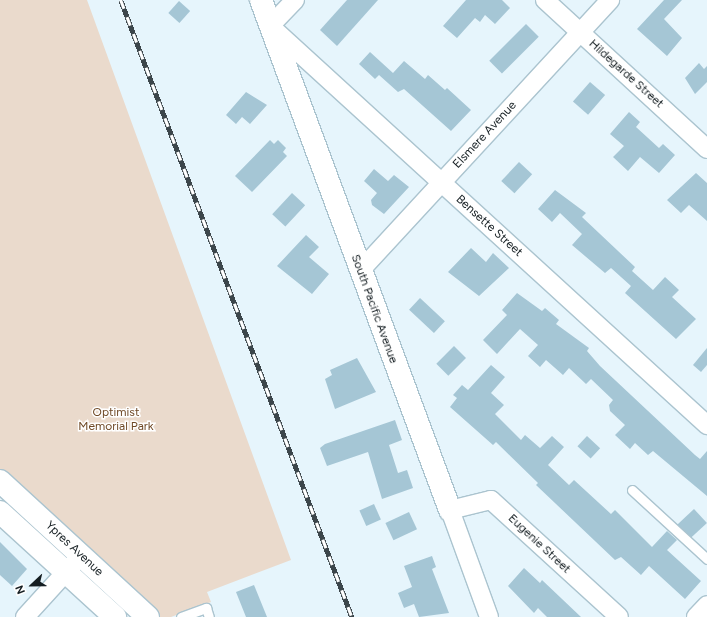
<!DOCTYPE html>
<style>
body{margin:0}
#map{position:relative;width:707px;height:617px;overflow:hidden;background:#e6f5fc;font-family:Figtree,sans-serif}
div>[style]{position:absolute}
.green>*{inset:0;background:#eadacc}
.building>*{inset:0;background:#a5c6d5;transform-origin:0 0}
.roads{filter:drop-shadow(1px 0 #abc4cf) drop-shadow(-1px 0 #abc4cf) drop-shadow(0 1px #abc4cf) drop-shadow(0 -1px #abc4cf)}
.service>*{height:9px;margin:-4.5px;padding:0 4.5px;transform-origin:4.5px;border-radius:4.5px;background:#fff}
.minor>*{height:18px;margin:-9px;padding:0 9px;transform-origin:9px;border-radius:9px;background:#fff}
.tertiary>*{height:22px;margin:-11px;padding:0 11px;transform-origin:11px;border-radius:11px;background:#fff}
.secondary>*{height:22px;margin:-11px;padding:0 11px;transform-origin:11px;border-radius:11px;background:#fff}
.rail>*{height:4.5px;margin-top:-2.25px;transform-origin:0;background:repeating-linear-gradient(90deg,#fff 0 9px,#3c464b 0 18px);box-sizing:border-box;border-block:1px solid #3c464b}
span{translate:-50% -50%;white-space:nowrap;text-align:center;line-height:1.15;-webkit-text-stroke:3px #fff;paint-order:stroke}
.street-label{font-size:12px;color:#151e22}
.park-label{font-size:12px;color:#6f4926}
.north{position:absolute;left:12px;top:565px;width:40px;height:40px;-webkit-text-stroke:3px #fff;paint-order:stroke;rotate:248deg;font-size:11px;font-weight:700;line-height:16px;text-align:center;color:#151e22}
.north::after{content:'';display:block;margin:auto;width:14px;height:18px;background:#151e22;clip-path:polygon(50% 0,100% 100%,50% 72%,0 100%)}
</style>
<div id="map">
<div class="green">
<div style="clip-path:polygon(0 0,87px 0,291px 560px,207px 592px,211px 602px,171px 617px,159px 617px,0 471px)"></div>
</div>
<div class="building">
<div style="clip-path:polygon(347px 0,378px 0,337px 46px,320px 30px)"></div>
<div style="clip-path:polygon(466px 0,502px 0,510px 8px,495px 24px,485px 15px,480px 22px,475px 18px,457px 38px,443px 26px)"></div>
<div style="clip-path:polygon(664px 0,682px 0,664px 19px,682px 38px,667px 56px,637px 29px)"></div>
<div style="left:179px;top:1px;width:15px;height:16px;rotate:42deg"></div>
<div style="left:526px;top:24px;width:18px;height:52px;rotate:45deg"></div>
<div style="clip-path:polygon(370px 52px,393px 73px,404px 61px,425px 79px,428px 75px,445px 90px,447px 88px,471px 110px,451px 131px,404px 89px,398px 92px,379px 75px,375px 79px,359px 64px)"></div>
<div style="clip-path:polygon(699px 63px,704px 69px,707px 66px,707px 82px,695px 94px,685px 78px)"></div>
<div style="left:590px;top:82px;width:20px;height:26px;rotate:41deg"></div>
<div style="clip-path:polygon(246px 92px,267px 105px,250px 124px,242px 117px,236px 124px,226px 115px)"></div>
<div style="clip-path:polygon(629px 112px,640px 122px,636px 127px,659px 148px,663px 144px,675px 155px,659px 173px,640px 157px,628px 171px,613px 157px,624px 146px,610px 134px)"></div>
<div style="clip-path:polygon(270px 140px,274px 144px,278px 140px,286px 148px,283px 152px,287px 156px,252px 192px,235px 176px)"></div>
<div style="left:519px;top:162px;width:18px;height:26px;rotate:43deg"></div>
<div style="clip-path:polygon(374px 169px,388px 181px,394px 175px,409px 187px,384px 214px,372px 205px,371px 200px,377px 193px,364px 181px)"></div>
<div style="clip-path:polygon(696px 173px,707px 183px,707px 221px,689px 205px,681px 213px,667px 200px)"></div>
<div style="clip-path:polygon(555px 190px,586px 213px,582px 217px,635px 267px,632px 271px,653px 290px,665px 277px,679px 290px,672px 297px,696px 319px,676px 339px,625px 293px,631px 286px,611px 268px,605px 273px,572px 245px,582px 234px,560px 213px,552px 222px,538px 209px)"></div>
<div style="left:292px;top:193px;width:18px;height:29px;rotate:43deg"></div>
<div style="clip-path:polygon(306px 235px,319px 247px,309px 257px,329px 274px,312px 294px,277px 266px)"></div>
<div style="clip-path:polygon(471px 248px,486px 262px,493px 253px,509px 268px,479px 296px,448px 272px)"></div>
<div style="clip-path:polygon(517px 293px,542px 311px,545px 308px,559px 320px,556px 324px,589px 348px,587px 351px,600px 366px,695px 455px,700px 459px,707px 451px,707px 496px,653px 451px,648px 455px,635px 443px,630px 449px,615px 435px,625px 425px,610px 411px,609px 405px,613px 400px,591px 379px,586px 384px,569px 368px,563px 375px,546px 360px,540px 367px,528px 356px,538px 345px,520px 329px,497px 354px,483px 340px,507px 315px,502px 310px)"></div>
<div style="left:420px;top:298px;width:34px;height:16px;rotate:43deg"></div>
<div style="left:454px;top:346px;width:17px;height:25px;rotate:45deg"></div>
<div style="clip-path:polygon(707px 348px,707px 365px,701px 372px,693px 365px)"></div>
<div style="clip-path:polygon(357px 358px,376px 392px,335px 409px,325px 379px,332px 375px,330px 370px)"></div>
<div style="clip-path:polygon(491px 365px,505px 377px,491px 393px,504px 405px,495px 414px,521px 440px,525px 435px,540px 448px,552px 436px,564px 447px,548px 465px,569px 485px,574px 480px,611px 514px,615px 510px,652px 547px,667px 531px,677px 540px,667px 550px,701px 581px,685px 599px,649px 566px,641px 575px,621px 557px,615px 560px,536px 485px,538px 483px,496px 442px,493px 445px,450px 407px,457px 398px,453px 395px,462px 385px,468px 390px)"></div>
<div style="clip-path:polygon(395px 420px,402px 440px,389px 445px,398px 473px,407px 470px,413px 488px,382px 499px,368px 452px,327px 466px,320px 448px,325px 444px)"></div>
<div style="left:587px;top:436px;width:18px;height:14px;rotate:43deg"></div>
<div style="left:374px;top:504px;width:17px;height:16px;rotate:66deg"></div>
<div style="left:694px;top:509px;width:19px;height:23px;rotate:47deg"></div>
<div style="left:409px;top:512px;width:19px;height:26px;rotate:65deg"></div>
<div style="clip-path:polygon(0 542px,27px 569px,12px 586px,0 575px)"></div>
<div style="clip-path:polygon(432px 556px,436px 567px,432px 569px,449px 613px,419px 617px,414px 604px,404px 608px,398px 593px,412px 587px,404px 566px)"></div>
<div style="clip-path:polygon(524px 568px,540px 583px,542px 580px,581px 617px,547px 617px,538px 608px,534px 613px,508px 586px)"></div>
<div style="clip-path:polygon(254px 585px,267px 617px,246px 617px,236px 592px)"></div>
</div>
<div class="roads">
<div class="service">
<div style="left:632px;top:490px;width:102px;rotate:42.6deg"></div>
<div style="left:181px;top:617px;width:27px;rotate:-20deg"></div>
<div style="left:206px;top:608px;width:9px;rotate:72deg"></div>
</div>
<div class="minor">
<div style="left:295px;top:0;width:36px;rotate:134deg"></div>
<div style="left:270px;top:26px;width:592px;rotate:42.4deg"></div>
<div style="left:545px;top:0;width:220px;rotate:42.6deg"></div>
<div style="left:360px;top:271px;width:369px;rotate:-47.3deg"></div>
<div style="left:25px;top:617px;width:74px;rotate:-47.7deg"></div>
<div style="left:489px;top:617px;width:114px;rotate:-110deg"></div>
<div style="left:450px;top:510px;width:42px;rotate:-13.7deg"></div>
<div style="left:491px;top:500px;width:173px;rotate:42.4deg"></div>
<div style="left:696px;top:617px;width:16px;rotate:-47deg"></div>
</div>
<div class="tertiary">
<div style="left:261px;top:0;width:544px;rotate:69.67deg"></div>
</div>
<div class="secondary">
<div style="left:0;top:481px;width:201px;rotate:42.6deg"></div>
<div style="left:0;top:512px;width:156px;rotate:42.4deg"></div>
</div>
</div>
<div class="rail">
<div style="left:121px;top:0;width:659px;rotate:69.47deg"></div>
</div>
<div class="street-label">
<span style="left:626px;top:74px;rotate:42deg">Hildegarde Street</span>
<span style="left:485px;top:135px;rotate:-47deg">Elsmere Avenue</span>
<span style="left:489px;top:226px;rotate:42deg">Bensette Street</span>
<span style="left:374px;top:309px;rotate:70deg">South Pacific Avenue</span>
<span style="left:539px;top:544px;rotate:43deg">Eugenie Street</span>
<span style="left:74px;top:549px;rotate:43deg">Ypres Avenue</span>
</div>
<div class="park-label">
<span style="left:116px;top:420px">Optimist<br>Memorial Park</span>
</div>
<div class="north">N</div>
</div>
